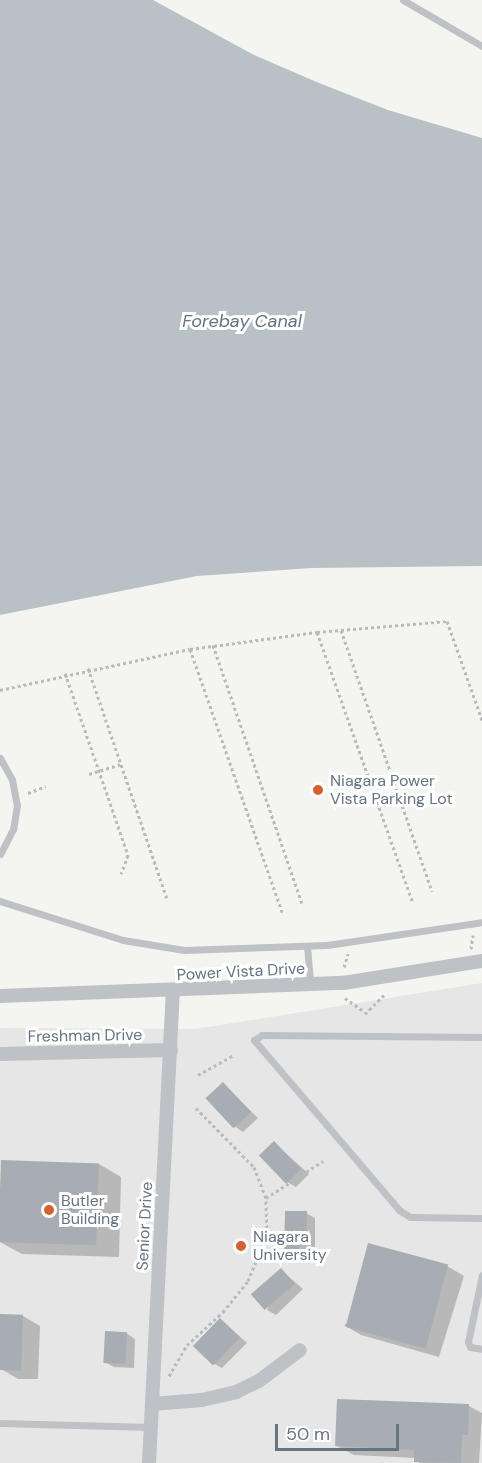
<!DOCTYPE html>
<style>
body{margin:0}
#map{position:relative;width:482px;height:1463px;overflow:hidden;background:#f4f5f1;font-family:"DM Sans",sans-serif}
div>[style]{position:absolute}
.built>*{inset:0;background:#e5e6e5}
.water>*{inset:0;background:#b8c2c6}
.shadow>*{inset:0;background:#0003}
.building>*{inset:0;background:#a7adb3;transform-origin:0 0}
.path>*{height:3px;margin-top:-1.5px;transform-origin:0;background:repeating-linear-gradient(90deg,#b8babd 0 3px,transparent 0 6px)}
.service>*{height:7px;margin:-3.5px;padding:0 3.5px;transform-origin:3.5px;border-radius:3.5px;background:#bec1c5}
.minor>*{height:14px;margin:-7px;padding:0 7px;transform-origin:7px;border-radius:7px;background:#bec1c5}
.dots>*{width:16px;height:16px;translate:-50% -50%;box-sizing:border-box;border:3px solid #fff;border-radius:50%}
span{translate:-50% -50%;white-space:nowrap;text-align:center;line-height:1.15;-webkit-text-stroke:6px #fff;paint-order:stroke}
.poi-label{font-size:16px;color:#667380}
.left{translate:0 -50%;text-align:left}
.street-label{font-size:16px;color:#667380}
.water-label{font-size:18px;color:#62747d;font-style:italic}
.scale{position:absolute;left:275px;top:1424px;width:124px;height:27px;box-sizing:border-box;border:3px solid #667380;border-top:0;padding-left:8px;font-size:18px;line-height:21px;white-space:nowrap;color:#667380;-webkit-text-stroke:4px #fff;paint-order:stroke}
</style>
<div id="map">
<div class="built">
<div style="clip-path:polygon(482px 983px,482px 1463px,0 1463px,0 1028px,196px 1029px)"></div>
</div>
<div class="water">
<div style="clip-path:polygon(0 0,153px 0,254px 55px,319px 83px,388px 110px,482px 138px,482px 566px,312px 568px,197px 576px,0 615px)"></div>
</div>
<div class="shadow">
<div style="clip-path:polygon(223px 1084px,258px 1118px,243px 1132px,234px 1126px)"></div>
<div style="clip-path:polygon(274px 1143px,309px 1174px,296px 1187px,287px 1182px)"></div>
<div style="clip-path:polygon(2px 1162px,99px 1164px,121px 1177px,119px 1257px,22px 1254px,0 1242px)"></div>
<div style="clip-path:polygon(306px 1213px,315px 1218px,315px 1247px,308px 1247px,308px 1255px,295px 1255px,286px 1250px)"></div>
<div style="clip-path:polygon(447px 1266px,464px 1276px,439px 1357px,361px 1335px,344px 1325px)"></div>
<div style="clip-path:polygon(281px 1270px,303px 1289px,276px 1315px,267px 1310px)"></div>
<div style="clip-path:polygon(0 1315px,23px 1316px,40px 1326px,38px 1379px,18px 1379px,1px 1369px)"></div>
<div style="clip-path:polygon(220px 1319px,247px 1343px,222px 1368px,213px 1363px)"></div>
<div style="clip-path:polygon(126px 1333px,135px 1339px,134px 1368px,114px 1367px,105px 1362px)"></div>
<div style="clip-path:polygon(339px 1401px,469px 1406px,482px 1413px,479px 1463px,419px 1463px,415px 1458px,354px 1455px,337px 1446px)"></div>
</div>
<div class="building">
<div style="left:223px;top:1082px;width:41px;height:24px;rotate:47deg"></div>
<div style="left:274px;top:1141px;width:39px;height:21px;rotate:46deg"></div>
<div style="left:1px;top:1160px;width:98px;height:82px;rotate:2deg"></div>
<div style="clip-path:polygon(285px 1211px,307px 1211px,306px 1243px,299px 1243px,299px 1251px,284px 1251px)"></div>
<div style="left:368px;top:1243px;width:83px;height:87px;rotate:15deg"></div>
<div style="left:281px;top:1268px;width:21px;height:40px;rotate:49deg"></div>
<div style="left:0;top:1314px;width:23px;height:56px;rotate:2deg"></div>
<div style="left:220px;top:1318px;width:28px;height:39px;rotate:44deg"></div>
<div style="left:105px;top:1331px;width:22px;height:32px;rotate:3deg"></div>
<div style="clip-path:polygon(337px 1399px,469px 1404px,468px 1435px,462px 1435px,461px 1463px,414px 1462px,414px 1450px,335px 1446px)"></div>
</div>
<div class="path">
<div style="left:341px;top:630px;width:277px;rotate:70.8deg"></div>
<div style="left:317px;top:632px;width:285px;rotate:70.5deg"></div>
<div style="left:213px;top:645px;width:276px;rotate:71deg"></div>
<div style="left:190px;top:649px;width:279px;rotate:70.7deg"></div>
<div style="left:88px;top:668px;width:246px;rotate:71.1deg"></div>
<div style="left:65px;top:673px;width:193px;rotate:70.9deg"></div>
<div style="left:128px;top:855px;width:20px;rotate:110deg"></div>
<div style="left:0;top:690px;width:194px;rotate:-12.2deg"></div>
<div style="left:190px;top:649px;width:128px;rotate:-7.6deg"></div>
<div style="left:317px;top:632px;width:130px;rotate:-4.8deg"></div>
<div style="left:447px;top:621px;width:105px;rotate:70.5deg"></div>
<div style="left:89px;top:774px;width:34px;rotate:-17deg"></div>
<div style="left:28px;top:793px;width:19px;rotate:-21deg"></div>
<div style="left:471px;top:949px;width:14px;rotate:-82deg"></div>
<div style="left:344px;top:967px;width:14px;rotate:-73deg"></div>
<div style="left:345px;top:998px;width:24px;rotate:35deg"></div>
<div style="left:365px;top:1014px;width:28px;rotate:-45deg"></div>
<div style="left:198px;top:1075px;width:41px;rotate:-29.1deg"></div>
<div style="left:196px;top:1108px;width:83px;rotate:45.5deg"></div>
<div style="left:254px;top:1167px;width:33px;rotate:69deg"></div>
<div style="left:266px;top:1198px;width:68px;rotate:-33deg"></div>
<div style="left:169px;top:1376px;width:36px;rotate:-60deg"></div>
<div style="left:187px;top:1345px;width:49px;rotate:-42.5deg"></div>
<div style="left:223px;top:1312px;width:40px;rotate:-51deg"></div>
<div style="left:248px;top:1281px;width:51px;rotate:-68deg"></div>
<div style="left:267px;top:1234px;width:36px;rotate:-92deg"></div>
</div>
<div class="service">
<div style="left:403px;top:0;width:91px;rotate:30.2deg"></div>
<div style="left:0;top:758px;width:25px;rotate:61deg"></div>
<div style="left:12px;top:780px;width:25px;rotate:79deg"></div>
<div style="left:17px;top:805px;width:24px;rotate:99deg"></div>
<div style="left:13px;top:829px;width:28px;rotate:117deg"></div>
<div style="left:0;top:901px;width:129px;rotate:17.6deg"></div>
<div style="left:123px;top:940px;width:62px;rotate:9.3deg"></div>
<div style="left:184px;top:950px;width:143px;rotate:-2deg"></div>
<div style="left:327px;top:945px;width:157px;rotate:-8.4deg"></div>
<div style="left:307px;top:946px;width:38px;rotate:85deg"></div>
<div style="left:482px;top:1037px;width:220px;rotate:-179.5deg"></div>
<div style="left:262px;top:1035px;width:9px;rotate:148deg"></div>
<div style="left:254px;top:1040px;width:223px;rotate:49.5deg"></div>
<div style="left:399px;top:1210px;width:13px;rotate:32deg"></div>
<div style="left:410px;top:1217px;width:72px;rotate:0.8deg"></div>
<div style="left:482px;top:1275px;width:68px;rotate:101.8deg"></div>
<div style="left:468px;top:1342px;width:5px;rotate:68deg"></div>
<div style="left:470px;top:1347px;width:12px;rotate:9deg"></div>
<div style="left:0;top:1423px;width:151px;rotate:1.5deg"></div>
</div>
<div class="minor">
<div style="left:0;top:996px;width:343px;rotate:-2.2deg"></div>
<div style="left:343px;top:983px;width:141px;rotate:-9deg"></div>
<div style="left:0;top:1054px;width:171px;rotate:-1.3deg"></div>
<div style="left:152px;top:1404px;width:50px;rotate:-4.6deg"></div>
<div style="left:202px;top:1400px;width:35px;rotate:-13deg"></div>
<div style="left:236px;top:1392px;width:25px;rotate:-26deg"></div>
<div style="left:259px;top:1381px;width:51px;rotate:-37.1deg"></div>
<div style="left:149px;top:1463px;width:472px;rotate:-87.1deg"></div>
</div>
<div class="dots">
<div style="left:318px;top:790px;background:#d56031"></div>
<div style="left:49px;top:1210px;background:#d56031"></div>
<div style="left:241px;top:1246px;background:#d56031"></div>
</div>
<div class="poi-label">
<span class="left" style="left:330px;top:790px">Niagara Power<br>Vista Parking Lot</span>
<span class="left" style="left:61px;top:1210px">Butler<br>Building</span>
<span class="left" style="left:253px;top:1246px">Niagara<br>University</span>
</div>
<div class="street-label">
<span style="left:241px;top:972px;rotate:-3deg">Power Vista Drive</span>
<span style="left:85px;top:1036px;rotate:-1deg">Freshman Drive</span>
<span style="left:145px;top:1226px;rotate:-87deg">Senior Drive</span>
</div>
<div class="water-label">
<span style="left:242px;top:321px">Forebay Canal</span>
</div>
<div class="scale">50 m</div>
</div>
